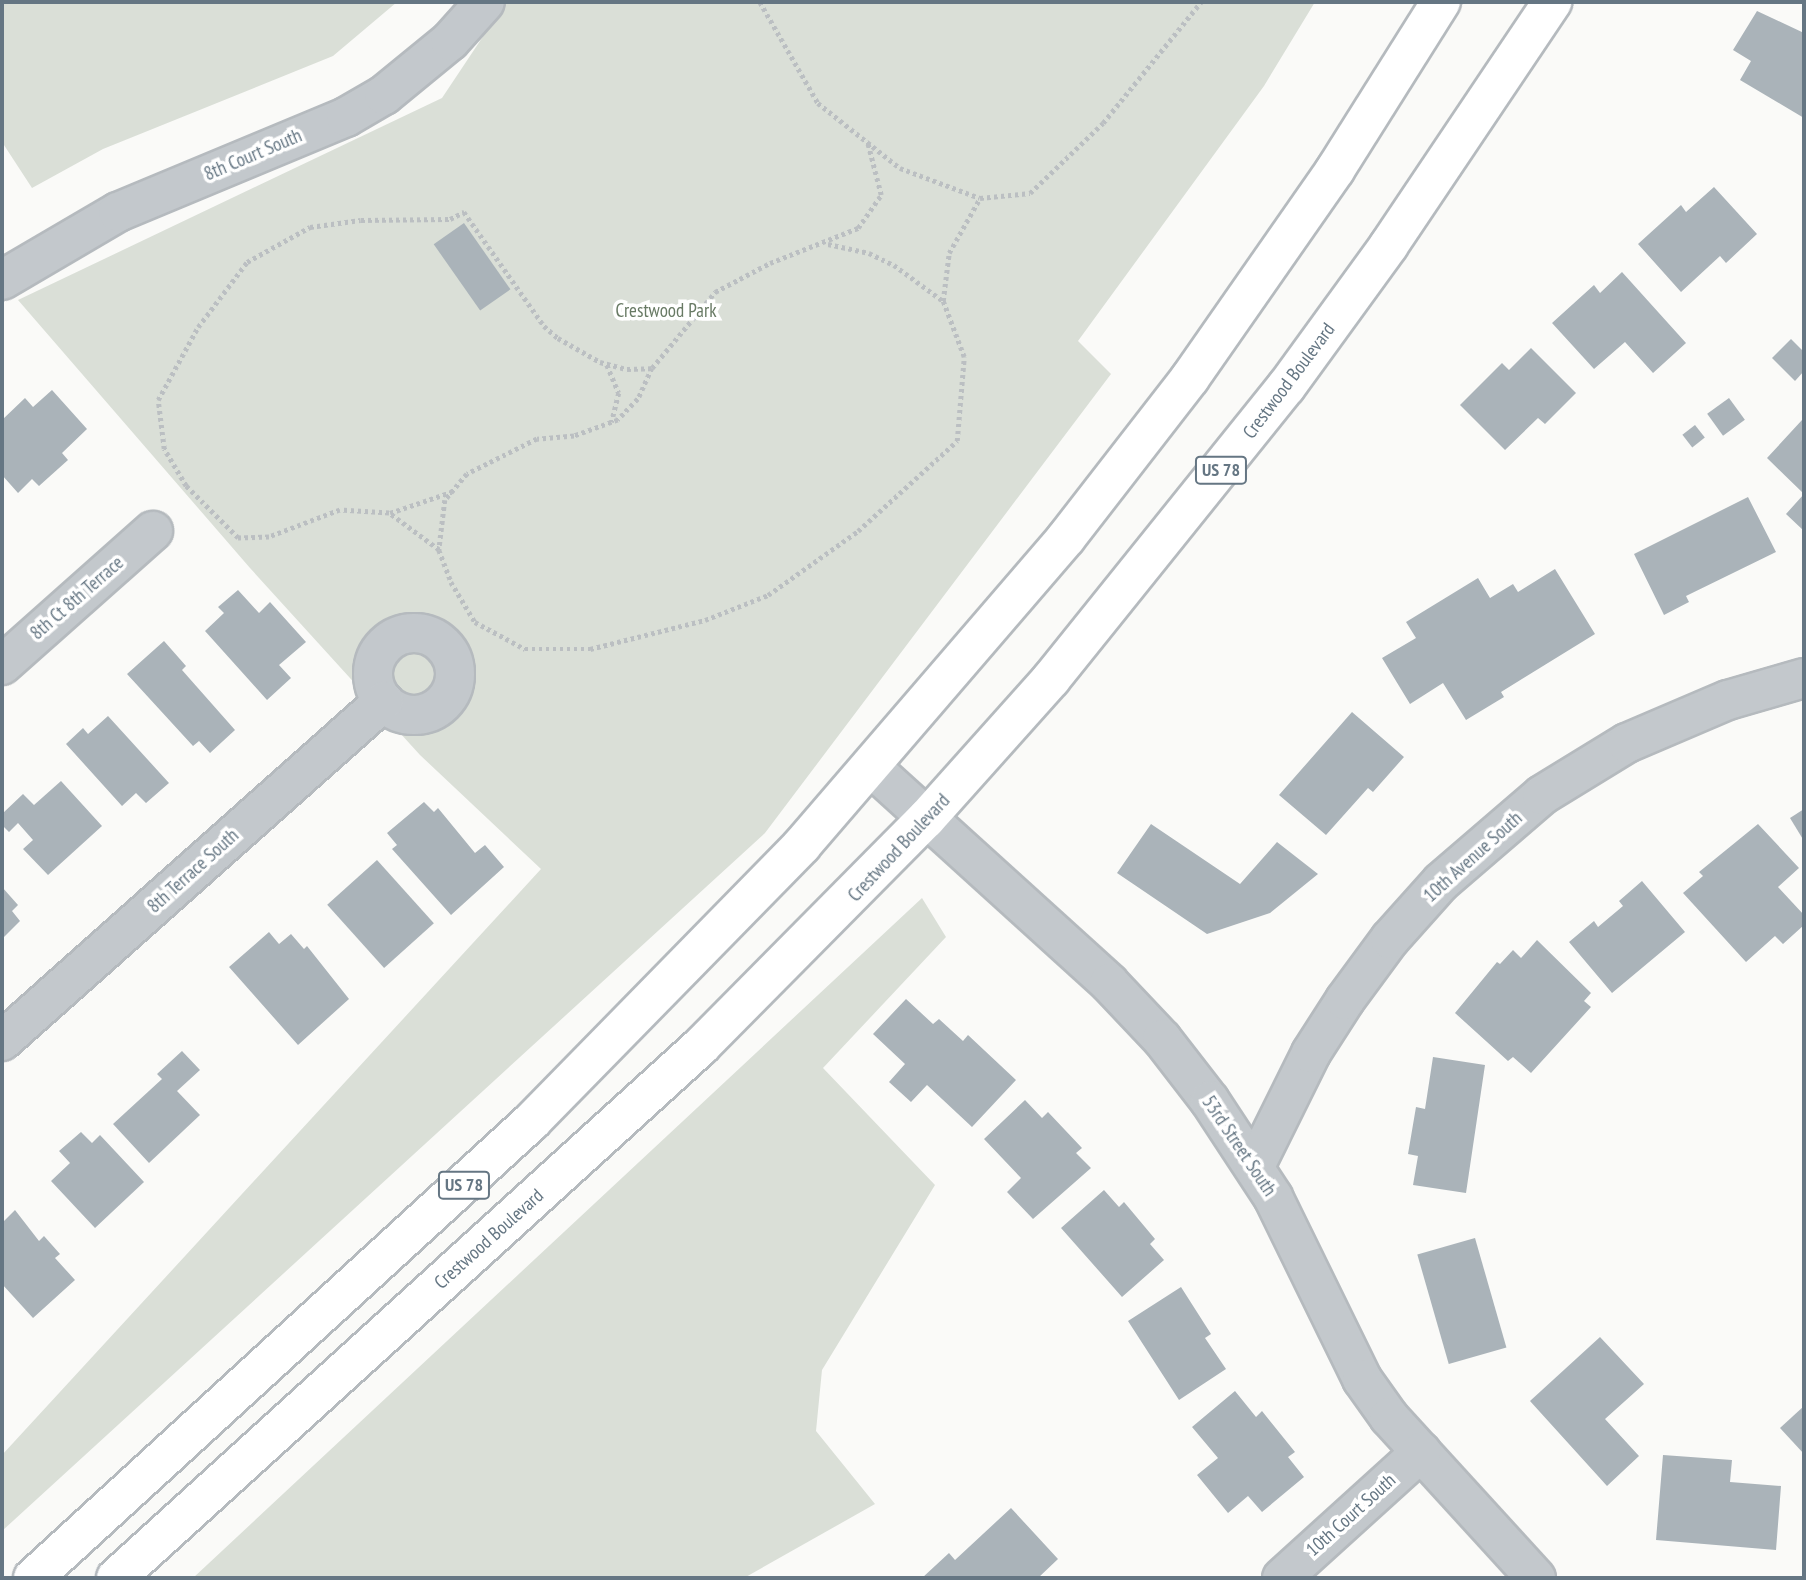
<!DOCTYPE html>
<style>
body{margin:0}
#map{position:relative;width:1806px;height:1580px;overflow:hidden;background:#fafaf8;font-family:"PT Sans Narrow",sans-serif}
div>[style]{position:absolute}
.green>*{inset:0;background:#dadfd7}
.building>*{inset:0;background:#aab3b9;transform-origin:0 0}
.path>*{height:4.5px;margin-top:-2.25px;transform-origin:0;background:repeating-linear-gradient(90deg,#bbbfc2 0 3.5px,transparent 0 7px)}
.roads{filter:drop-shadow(2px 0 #b5babe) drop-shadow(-2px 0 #b5babe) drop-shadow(0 2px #b5babe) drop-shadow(0 -2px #b5babe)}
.minor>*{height:38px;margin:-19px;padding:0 19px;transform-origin:19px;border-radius:19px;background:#c3c8cc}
.minor>.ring{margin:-19px;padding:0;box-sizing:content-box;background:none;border:38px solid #c3c8cc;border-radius:50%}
.major>*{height:38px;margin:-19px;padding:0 19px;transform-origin:19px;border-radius:19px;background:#fff}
span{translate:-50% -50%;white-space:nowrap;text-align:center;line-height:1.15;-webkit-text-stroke:7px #fff;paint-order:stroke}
.shield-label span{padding:2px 5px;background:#fff;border:2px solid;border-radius:5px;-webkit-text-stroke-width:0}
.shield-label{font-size:18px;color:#657683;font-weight:700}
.street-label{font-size:19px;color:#657683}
.park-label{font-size:19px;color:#687a64}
.frame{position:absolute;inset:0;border:4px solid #657683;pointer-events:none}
</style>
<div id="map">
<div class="green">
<div style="clip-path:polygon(2px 2px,397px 2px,333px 56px,103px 149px,32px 188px,2px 142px)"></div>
<div style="clip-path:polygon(506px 2px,1315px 2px,1264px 86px,1078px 341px,1111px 374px,765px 833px,2px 1531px,2px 1455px,541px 869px,420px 755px,250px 568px,18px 300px,442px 98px)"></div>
<div style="clip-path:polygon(922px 898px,946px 937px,823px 1068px,935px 1185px,822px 1370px,816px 1431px,875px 1504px,744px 1578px,193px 1578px)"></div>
</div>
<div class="building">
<div style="clip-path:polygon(1757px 11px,1804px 33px,1804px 118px,1740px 80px,1751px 61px,1733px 50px)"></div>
<div style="clip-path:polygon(1714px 187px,1757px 234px,1726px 263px,1720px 256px,1681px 292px,1638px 244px,1681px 205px,1686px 212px)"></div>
<div style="left:464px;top:223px;width:81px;height:37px;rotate:55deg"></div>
<div style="clip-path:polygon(1622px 272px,1686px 343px,1653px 373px,1625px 342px,1594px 369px,1552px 323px,1594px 285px,1600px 293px)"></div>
<div style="clip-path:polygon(1791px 339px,1804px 352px,1804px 371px,1795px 381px,1772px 358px)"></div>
<div style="clip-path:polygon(1531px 348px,1576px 393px,1545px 424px,1538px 418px,1505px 450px,1460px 405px,1502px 363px,1509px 370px)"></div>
<div style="clip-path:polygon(52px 390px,87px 429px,62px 453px,68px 460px,39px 486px,32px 479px,18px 493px,2px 475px,2px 420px,25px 398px,33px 407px)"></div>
<div style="left:1729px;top:398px;width:27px;height:27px;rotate:54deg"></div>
<div style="clip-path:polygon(1802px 420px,1804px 422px,1804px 531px,1786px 514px,1804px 494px,1767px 458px)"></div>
<div style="left:1695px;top:425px;width:16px;height:16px;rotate:52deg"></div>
<div style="clip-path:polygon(1748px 497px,1776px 552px,1686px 596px,1689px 602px,1664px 615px,1634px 554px)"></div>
<div style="clip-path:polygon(1555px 569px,1595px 634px,1501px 692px,1504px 697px,1466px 720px,1443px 683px,1410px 704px,1382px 658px,1416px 638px,1406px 622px,1478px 578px,1490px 598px,1513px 584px,1518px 592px)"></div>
<div style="clip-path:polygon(238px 590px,259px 613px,270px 602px,306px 642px,279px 665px,291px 678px,267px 700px,205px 631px,224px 613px,218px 607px)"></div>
<div style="clip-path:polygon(164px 641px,186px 666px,182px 670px,235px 730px,210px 753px,199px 741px,193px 746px,127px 674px)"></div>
<div style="clip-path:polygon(1352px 712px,1404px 757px,1373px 792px,1368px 788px,1326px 835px,1279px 795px)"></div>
<div style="clip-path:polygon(108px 716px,169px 783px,146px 803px,136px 793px,122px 806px,66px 744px,83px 728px,88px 734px)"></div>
<div style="clip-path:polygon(61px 781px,102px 826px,48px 875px,23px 849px,33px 840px,18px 823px,9px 832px,2px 825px,2px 814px,23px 794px,34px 805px)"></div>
<div style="clip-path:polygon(424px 802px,434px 812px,438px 808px,475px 853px,485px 845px,504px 867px,451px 915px,392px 849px,397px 845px,387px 833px)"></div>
<div style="clip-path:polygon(1804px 809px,1804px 841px,1790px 818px)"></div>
<div style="clip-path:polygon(1151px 824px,1240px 884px,1277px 842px,1318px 874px,1270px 913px,1207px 934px,1117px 873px)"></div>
<div style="clip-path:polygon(1758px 824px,1799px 868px,1778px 887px,1804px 915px,1804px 925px,1783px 944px,1775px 936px,1746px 962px,1683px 893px,1703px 876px,1699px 872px)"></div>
<div style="left:377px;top:860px;width:85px;height:67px;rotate:48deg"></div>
<div style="clip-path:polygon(1642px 881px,1685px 932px,1612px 993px,1569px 942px,1594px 921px,1598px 927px,1623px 906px,1619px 901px)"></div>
<div style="clip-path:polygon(2px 887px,18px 905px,12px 911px,20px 921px,2px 939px)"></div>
<div style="clip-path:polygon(269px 932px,279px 944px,291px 934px,304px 949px,307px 946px,349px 999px,298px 1045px,229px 967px)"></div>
<div style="clip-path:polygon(1537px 940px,1591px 993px,1584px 1001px,1591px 1007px,1531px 1073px,1513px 1057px,1508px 1061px,1455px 1013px,1497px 962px,1500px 964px,1513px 950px,1521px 958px)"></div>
<div style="clip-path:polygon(906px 999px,933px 1024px,939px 1019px,963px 1041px,968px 1035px,1016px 1080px,972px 1127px,927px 1085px,911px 1102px,889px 1082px,905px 1064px,873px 1034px)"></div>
<div style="clip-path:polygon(182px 1051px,200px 1070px,177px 1091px,200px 1115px,149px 1163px,113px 1124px,162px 1079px,157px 1074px)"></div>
<div style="clip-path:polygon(1433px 1057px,1485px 1065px,1466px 1193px,1413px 1185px,1418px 1156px,1408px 1154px,1416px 1107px,1425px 1109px)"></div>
<div style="clip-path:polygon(1025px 1100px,1042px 1118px,1048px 1112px,1082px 1148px,1076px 1153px,1091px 1168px,1033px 1219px,1007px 1192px,1021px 1178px,984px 1139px)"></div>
<div style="clip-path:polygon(81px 1132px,92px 1143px,100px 1135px,144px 1182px,95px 1228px,51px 1181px,70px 1163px,59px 1151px)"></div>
<div style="clip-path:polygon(1104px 1190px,1119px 1207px,1124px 1202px,1155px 1239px,1150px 1244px,1164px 1260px,1122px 1297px,1061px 1228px)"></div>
<div style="clip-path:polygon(15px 1210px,39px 1241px,44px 1236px,60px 1254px,55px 1258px,75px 1280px,33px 1318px,2px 1284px,2px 1223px)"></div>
<div style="left:1475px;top:1238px;width:114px;height:60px;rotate:74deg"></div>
<div style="clip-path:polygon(1181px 1287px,1211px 1334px,1205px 1338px,1226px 1369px,1179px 1400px,1128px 1321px)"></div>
<div style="clip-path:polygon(1600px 1337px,1644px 1384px,1605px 1419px,1639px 1456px,1607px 1486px,1530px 1401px)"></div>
<div style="clip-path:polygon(1235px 1391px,1256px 1417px,1262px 1411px,1295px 1452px,1288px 1457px,1304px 1477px,1262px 1512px,1248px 1496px,1228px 1513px,1197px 1475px,1218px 1458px,1192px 1427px)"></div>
<div style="clip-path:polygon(1804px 1406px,1804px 1454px,1780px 1428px)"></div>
<div style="clip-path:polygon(1663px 1455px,1732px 1460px,1730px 1482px,1781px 1486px,1776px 1550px,1656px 1540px)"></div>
<div style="clip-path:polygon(1011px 1508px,1058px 1559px,1038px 1578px,922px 1578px,949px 1553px,955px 1560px)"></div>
</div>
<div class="path">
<div style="left:760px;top:2px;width:116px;rotate:60.1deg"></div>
<div style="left:818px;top:103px;width:105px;rotate:38.4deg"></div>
<div style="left:900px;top:168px;width:85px;rotate:20.6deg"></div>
<div style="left:980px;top:198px;width:50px;rotate:-5.7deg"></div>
<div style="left:1030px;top:193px;width:101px;rotate:-43.8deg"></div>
<div style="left:1103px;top:123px;width:156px;rotate:-51deg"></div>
<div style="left:828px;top:244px;width:42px;rotate:12.4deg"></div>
<div style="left:869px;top:253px;width:28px;rotate:26deg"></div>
<div style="left:894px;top:265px;width:61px;rotate:36.3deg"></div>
<div style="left:607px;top:365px;width:30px;rotate:67deg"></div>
<div style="left:619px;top:393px;width:30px;rotate:104deg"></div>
<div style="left:652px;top:368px;width:34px;rotate:114deg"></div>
<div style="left:638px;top:399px;width:29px;rotate:134deg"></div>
<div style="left:618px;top:420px;width:47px;rotate:160deg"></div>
<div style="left:574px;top:436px;width:37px;rotate:175deg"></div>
<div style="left:537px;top:439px;width:78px;rotate:153.4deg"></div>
<div style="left:467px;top:474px;width:34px;rotate:130deg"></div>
<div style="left:445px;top:500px;width:50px;rotate:96.8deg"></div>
<div style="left:439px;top:550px;width:34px;rotate:69deg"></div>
<div style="left:451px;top:582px;width:47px;rotate:59deg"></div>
<div style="left:475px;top:622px;width:57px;rotate:28.4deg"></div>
<div style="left:525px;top:649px;width:65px"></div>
<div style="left:590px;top:649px;width:119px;rotate:-14.2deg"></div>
<div style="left:705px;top:620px;width:68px;rotate:-21.6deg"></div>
<div style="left:768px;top:595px;width:110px;rotate:-35.4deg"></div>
<div style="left:858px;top:531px;width:134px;rotate:-42.3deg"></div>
<div style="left:957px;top:441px;width:84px;rotate:-85.2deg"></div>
<div style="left:964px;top:357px;width:60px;rotate:-110.6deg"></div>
<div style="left:943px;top:301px;width:48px;rotate:-82.9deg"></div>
<div style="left:949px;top:253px;width:63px;rotate:-60.6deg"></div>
<div style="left:390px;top:513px;width:65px;rotate:-19deg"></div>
<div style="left:439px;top:550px;width:62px;rotate:-143.5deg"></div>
<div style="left:389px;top:513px;width:49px;rotate:-176.5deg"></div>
<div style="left:340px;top:510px;width:76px;rotate:159.2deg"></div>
<div style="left:269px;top:537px;width:31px;rotate:178deg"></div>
<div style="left:238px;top:538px;width:74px;rotate:-135deg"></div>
<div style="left:186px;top:486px;width:43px;rotate:-120.7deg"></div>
<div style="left:164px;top:449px;width:49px;rotate:-97deg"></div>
<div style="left:158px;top:400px;width:83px;rotate:-61.3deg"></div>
<div style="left:198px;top:327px;width:81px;rotate:-53deg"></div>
<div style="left:247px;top:262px;width:72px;rotate:-29.1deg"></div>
<div style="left:310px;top:227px;width:51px;rotate:-7.8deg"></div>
<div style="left:361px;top:220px;width:89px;rotate:-0.6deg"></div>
<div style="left:450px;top:219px;width:16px;rotate:-27deg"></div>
<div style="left:464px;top:212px;width:139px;rotate:54.9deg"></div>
<div style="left:544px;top:326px;width:18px;rotate:41deg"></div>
<div style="left:558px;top:338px;width:48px;rotate:29.7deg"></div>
<div style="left:600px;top:362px;width:28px;rotate:15deg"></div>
<div style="left:627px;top:369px;width:25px;rotate:-2deg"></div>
<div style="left:652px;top:368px;width:99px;rotate:-50.3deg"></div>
<div style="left:715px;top:292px;width:62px;rotate:-27.8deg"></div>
<div style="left:770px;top:263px;width:95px;rotate:-21.7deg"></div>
<div style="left:858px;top:228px;width:40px;rotate:-55.1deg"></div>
<div style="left:881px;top:195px;width:56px;rotate:-104.5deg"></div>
</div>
<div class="roads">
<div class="minor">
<div style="left:2px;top:280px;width:134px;rotate:-30.4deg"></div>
<div style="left:118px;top:212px;width:247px;rotate:-22.6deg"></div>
<div style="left:346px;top:117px;width:44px;rotate:-30.1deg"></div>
<div style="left:384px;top:95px;width:85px;rotate:-39.3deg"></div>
<div style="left:450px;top:41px;width:52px;rotate:-48.1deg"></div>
<div class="ring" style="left:373px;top:633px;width:44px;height:44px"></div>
<div style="left:2px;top:665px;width:202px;rotate:-41.6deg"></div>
<div style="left:871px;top:767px;width:321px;rotate:42.2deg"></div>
<div style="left:1109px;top:983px;width:77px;rotate:46.6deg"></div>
<div style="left:1162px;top:1039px;width:78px;rotate:52.3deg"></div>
<div style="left:1210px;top:1101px;width:115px;rotate:56.7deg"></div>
<div style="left:1273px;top:1197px;width:203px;rotate:63.9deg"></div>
<div style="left:1362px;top:1379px;width:47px;rotate:54.6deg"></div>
<div style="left:1389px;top:1417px;width:218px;rotate:47.6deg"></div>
<div style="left:2px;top:1041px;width:511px;rotate:-41.67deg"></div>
<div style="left:1255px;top:1166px;width:126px;rotate:-63.6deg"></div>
<div style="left:1311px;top:1053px;width:63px;rotate:-57.3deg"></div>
<div style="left:1345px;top:1000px;width:76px;rotate:-53.6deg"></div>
<div style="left:1390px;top:939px;width:76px;rotate:-48.2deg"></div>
<div style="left:1441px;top:882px;width:133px;rotate:-40.7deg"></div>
<div style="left:1542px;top:795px;width:100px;rotate:-31.5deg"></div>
<div style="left:1627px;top:743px;width:110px;rotate:-23.1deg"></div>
<div style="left:1728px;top:700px;width:79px;rotate:-16.1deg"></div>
<div style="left:1282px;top:1578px;width:188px;rotate:-42.2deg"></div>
</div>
<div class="major">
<div style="left:33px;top:1578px;width:677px;rotate:-42.48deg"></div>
<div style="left:532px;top:1121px;width:386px;rotate:-45.6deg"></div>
<div style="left:802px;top:845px;width:405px;rotate:-49.3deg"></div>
<div style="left:1066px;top:538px;width:202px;rotate:-52.2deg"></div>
<div style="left:1190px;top:378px;width:254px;rotate:-55.1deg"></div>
<div style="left:1335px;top:170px;width:199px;rotate:-57.8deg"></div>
<div style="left:116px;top:1578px;width:791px;rotate:-42.28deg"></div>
<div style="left:701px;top:1046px;width:320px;rotate:-45.3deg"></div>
<div style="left:926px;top:819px;width:188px;rotate:-48.2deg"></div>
<div style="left:1051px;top:679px;width:375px;rotate:-51.2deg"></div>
<div style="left:1286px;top:387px;width:175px;rotate:-54deg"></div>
<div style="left:1389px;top:245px;width:293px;rotate:-56.1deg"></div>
</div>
</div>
<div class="shield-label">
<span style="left:1221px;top:470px">US 78</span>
<span style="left:464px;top:1185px">US 78</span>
</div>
<div class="street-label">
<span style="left:253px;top:155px;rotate:-23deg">8th Court South</span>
<span style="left:1289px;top:381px;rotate:-53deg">Crestwood Boulevard</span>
<span style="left:77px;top:598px;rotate:-41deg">8th Ct 8th Terrace</span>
<span style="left:899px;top:848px;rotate:-47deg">Crestwood Boulevard</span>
<span style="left:1473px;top:857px;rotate:-42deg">10th Avenue South</span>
<span style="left:193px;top:871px;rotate:-42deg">8th Terrace South</span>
<span style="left:1239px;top:1146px;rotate:56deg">53rd Street South</span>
<span style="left:489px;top:1239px;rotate:-42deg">Crestwood Boulevard</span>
<span style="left:1351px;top:1515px;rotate:-42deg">10th Court South</span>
</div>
<div class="park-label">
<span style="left:666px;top:311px">Crestwood Park</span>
</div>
<div class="frame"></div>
</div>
